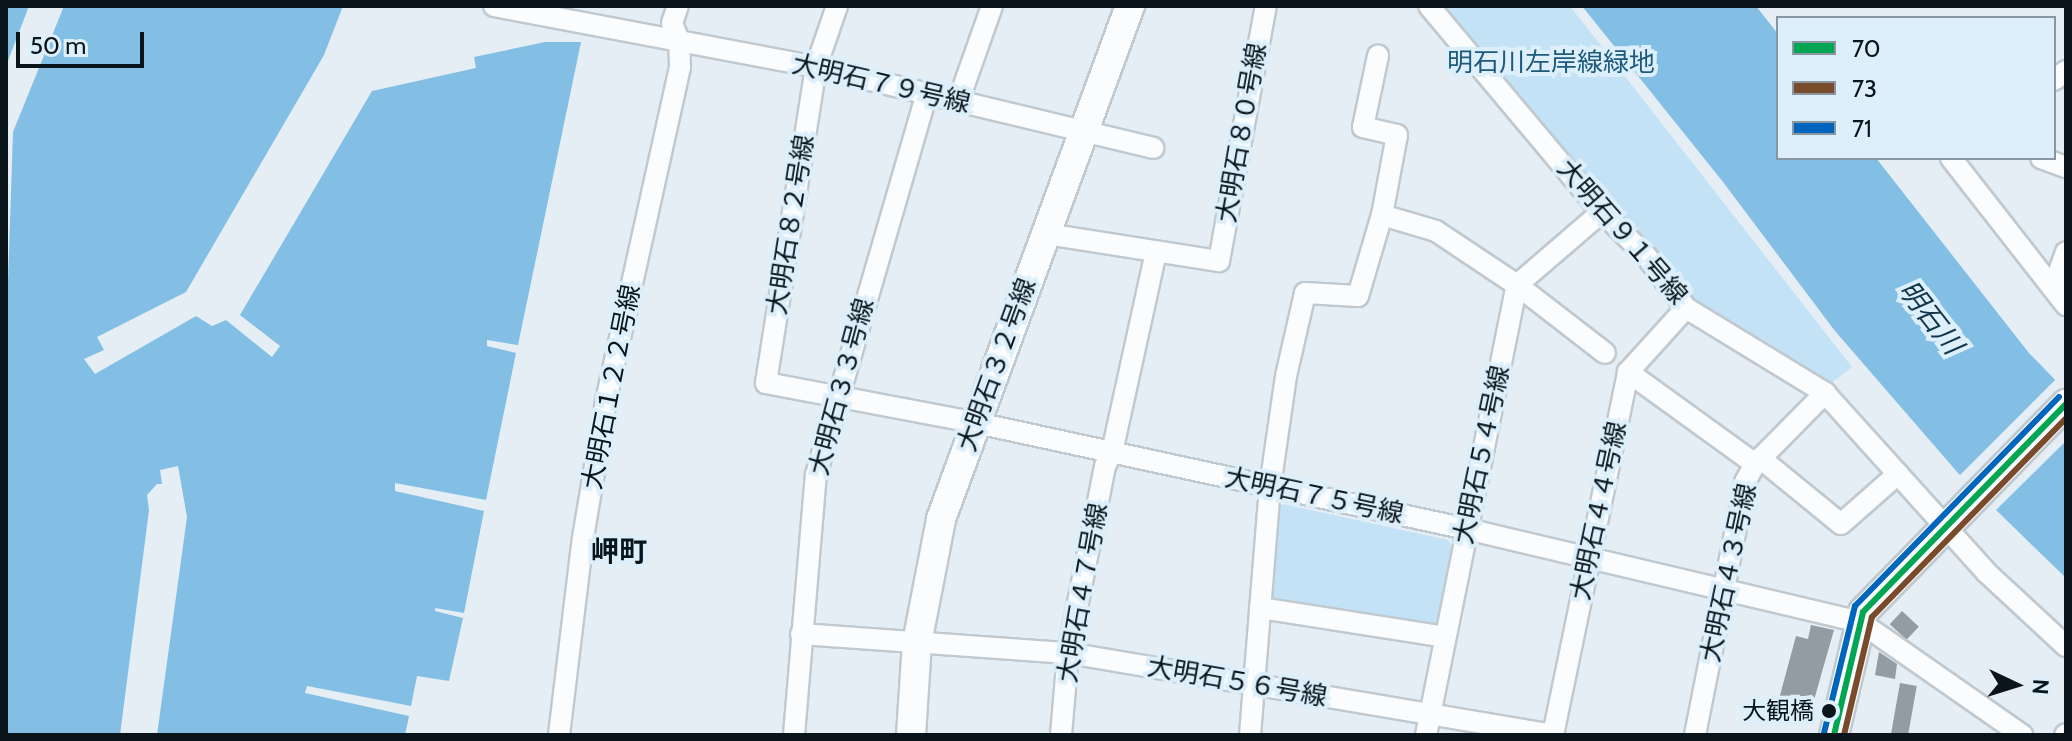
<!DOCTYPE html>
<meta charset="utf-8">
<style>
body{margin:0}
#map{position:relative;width:2072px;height:741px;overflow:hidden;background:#e4eef4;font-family:Cabin,"Noto Sans JP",sans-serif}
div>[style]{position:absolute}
.green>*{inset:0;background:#c4e2f6}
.water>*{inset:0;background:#83bfe4}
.pier>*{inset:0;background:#e4eef4}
.building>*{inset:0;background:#929ca2;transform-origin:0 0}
.roads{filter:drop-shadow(2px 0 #c0c9d0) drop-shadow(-2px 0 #c0c9d0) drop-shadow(0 2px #c0c9d0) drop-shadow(0 -2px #c0c9d0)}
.street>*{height:20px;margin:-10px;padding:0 10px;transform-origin:10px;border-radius:10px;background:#fbfcfd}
.secondary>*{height:28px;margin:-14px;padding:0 14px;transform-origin:14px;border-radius:14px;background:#fbfcfd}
.bus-1>*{height:6px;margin:-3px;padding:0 3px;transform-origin:3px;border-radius:3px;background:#00a651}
.bus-2>*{height:6px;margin:-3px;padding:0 3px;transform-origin:3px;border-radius:3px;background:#7a4b2a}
.bus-3>*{height:6px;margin:-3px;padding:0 3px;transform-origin:3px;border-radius:3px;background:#0065bd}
.dots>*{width:22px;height:22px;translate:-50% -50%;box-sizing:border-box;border:4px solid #ddeffb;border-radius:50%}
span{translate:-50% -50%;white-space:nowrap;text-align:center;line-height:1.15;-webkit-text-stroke:8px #ddeffb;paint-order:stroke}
.bus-label{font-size:24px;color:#09141b}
.right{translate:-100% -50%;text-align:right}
.park-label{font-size:26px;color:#1d5a7c}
.street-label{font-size:26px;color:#09141b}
.water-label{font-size:28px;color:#12364b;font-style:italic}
.neighbourhood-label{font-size:28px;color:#09141b;font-weight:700}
.frame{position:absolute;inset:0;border:8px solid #09141b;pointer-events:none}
.legend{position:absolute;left:1776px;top:16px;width:280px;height:144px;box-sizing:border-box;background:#ddeffb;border:2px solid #8897a1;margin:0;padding:10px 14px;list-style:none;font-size:24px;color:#09141b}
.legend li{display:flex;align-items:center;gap:16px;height:40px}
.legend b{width:40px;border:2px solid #8897a1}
.north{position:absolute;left:1976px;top:645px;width:80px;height:80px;-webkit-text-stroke:6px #ddeffb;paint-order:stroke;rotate:94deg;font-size:22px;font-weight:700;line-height:32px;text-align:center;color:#09141b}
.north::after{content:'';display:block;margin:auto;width:28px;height:36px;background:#09141b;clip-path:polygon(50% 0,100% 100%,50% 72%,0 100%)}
.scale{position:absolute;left:16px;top:32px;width:128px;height:36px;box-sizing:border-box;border:4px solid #09141b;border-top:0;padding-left:10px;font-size:24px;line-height:28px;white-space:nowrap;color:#09141b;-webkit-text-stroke:6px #ddeffb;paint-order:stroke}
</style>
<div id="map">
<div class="green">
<div style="clip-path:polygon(1438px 6px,1570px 6px,1852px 367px,1829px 385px,1690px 302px)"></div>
<div style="clip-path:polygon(1283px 504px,1448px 540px,1453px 548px,1438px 626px,1432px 628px,1273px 602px,1276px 510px)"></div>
</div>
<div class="water">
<div style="clip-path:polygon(6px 6px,29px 6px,6px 66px)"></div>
<div style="clip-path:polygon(64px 6px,343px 6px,324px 55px,186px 292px,97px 337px,104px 350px,84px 359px,95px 374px,196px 316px,212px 326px,226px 320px,272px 357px,280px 346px,240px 315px,372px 91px,476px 68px,474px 57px,545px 42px,581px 42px,518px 345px,487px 340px,487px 346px,516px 353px,486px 500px,395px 483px,395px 491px,484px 511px,464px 613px,435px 608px,435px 611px,463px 618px,449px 681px,417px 676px,411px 706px,307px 686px,305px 693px,409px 716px,405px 735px,6px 735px,6px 341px,13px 132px)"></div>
<div style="clip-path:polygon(1582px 6px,1756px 6px,1778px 34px,1778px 158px,1876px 158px,2029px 353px,2066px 391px,2066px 578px,1958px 473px,1835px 331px,1723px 182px)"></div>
</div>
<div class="pier">
<div style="clip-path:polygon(2058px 377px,2066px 385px,2066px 441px,1993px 513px,1957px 478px)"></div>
<div style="clip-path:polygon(178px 466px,187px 517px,157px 735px,120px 735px,149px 510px,147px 495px,157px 484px,162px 484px,160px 470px)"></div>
</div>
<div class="building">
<div style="left:1902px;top:611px;width:23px;height:18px;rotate:43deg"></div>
<div style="clip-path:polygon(1811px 625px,1834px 630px,1812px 707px,1779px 699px,1796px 636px,1808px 639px)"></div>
<div style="clip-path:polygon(1879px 652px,1897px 664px,1895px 679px,1875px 675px)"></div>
<div style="left:1900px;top:683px;width:17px;height:53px;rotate:10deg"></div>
</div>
<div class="roads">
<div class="street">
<div style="left:494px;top:6px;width:328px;rotate:10.7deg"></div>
<div style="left:816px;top:67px;width:347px;rotate:13.5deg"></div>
<div style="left:837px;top:6px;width:65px;rotate:109deg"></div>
<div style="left:816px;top:67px;width:320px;rotate:99deg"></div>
<div style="left:766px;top:383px;width:215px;rotate:10.7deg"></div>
<div style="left:977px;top:423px;width:501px;rotate:12.21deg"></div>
<div style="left:1467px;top:529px;width:404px;rotate:13.3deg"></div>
<div style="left:1860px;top:622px;width:198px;rotate:34.9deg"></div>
<div style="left:1429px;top:6px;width:269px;rotate:50deg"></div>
<div style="left:1602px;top:212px;width:64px;rotate:45deg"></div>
<div style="left:1647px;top:257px;width:64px;rotate:52.6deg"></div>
<div style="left:1686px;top:308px;width:163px;rotate:31.4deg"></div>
<div style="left:1825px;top:393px;width:241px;rotate:48deg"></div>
<div style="left:1986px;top:572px;width:109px;rotate:42.8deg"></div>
<div style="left:2054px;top:80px;width:15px;rotate:-37deg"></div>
<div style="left:958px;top:102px;width:102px;rotate:-70.5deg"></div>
<div style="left:1951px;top:158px;width:187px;rotate:52deg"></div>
<div style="left:2041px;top:158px;width:27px;rotate:20deg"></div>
<div style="left:1382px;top:215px;width:56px;rotate:16.5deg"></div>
<div style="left:1436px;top:231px;width:97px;rotate:33.7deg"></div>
<div style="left:1517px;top:285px;width:111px;rotate:37.7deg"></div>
<div style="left:1046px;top:234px;width:175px;rotate:8.9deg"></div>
<div style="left:1219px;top:261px;width:259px;rotate:-79.6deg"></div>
<div style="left:2053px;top:288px;width:38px;rotate:-70deg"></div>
<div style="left:1628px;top:372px;width:157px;rotate:35.9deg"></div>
<div style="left:1760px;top:458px;width:104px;rotate:39.2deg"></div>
<div style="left:1841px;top:524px;width:76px;rotate:-41.3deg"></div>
<div style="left:1260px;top:608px;width:187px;rotate:8.9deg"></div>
<div style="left:801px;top:634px;width:268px;rotate:4.1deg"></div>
<div style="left:1068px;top:653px;width:493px;rotate:9.6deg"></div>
<div style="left:559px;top:735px;width:198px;rotate:-83.1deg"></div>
<div style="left:583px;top:538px;width:139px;rotate:-80.5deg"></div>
<div style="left:606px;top:401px;width:343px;rotate:-77.5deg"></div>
<div style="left:680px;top:66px;width:25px;rotate:-92deg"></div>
<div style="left:679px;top:41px;width:19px;rotate:-111deg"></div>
<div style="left:672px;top:23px;width:18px;rotate:-71deg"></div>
<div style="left:794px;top:735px;width:261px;rotate:-85.2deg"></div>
<div style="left:816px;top:475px;width:397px;rotate:-73.8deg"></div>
<div style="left:1061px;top:735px;width:82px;rotate:-85.1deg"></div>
<div style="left:1068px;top:653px;width:191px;rotate:-78.8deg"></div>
<div style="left:1105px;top:466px;width:16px;rotate:-63deg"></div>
<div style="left:1112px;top:452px;width:205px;rotate:-77.6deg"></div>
<div style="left:1250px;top:735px;width:249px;rotate:-85.4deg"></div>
<div style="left:1270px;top:487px;width:112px;rotate:-81.8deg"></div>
<div style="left:1286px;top:376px;width:85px;rotate:-77.1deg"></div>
<div style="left:1305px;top:293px;width:53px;rotate:3.2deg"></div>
<div style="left:1358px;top:296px;width:84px;rotate:-73.5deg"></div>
<div style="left:1382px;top:215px;width:81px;rotate:-79.4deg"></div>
<div style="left:1397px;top:135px;width:35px;rotate:-167deg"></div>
<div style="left:1363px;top:127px;width:73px;rotate:-78.1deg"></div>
<div style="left:1426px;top:735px;width:459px;rotate:-78.6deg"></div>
<div style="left:1517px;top:285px;width:112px;rotate:-40.7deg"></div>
<div style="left:1553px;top:735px;width:371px;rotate:-78.3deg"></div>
<div style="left:1628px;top:372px;width:86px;rotate:-47.8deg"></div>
<div style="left:1695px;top:735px;width:258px;rotate:-78.8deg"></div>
<div style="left:1745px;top:482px;width:21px;rotate:-61deg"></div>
<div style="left:1755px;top:464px;width:100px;rotate:-45.4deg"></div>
<div style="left:2065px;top:735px;width:1px;rotate:-45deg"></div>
</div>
<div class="secondary">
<div style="left:911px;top:735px;width:92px;rotate:-86.3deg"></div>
<div style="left:917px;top:643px;width:126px;rotate:-79deg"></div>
<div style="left:941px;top:519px;width:547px;rotate:-69.78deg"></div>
<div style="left:1834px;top:735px;width:126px;rotate:-76.7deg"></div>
<div style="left:1863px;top:612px;width:291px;rotate:-45.7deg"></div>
</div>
</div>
<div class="bus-1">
<div style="left:1834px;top:735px;width:126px;rotate:-76.7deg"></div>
<div style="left:1863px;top:612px;width:291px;rotate:-45.7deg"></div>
</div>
<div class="bus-2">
<div style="left:1844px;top:735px;width:121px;rotate:-76.7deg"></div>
<div style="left:1872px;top:617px;width:278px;rotate:-45.7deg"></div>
</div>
<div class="bus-3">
<div style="left:1824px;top:733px;width:131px;rotate:-76.3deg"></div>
<div style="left:1855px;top:606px;width:292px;rotate:-45.7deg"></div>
</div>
<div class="dots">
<div style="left:1829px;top:711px;background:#09141b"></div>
</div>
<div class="bus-label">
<span class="right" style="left:1814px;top:711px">大観橋</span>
</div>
<div class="park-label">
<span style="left:1551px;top:63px">明石川左岸線緑地</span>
</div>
<div class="street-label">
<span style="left:881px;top:84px;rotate:13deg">大明石７９号線</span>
<span style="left:1242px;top:133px;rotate:-80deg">大明石８０号線</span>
<span style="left:791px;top:225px;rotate:-81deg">大明石８２号線</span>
<span style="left:1622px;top:232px;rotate:49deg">大明石９１号線</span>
<span style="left:997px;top:365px;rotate:-70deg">大明石３２号線</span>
<span style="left:612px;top:387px;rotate:-79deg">大明石１２２号線</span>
<span style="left:842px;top:387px;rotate:-75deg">大明石３３号線</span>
<span style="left:1482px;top:455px;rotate:-78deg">大明石５４号線</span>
<span style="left:1314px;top:496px;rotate:12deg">大明石７５号線</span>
<span style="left:1599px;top:511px;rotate:-78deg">大明石４４号線</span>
<span style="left:1729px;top:573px;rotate:-78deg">大明石４３号線</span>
<span style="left:1083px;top:593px;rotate:-80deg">大明石４７号線</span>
<span style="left:1237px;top:682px;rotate:10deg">大明石５６号線</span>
</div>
<div class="water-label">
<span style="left:1931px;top:317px;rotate:52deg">明石川</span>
</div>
<div class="neighbourhood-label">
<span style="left:619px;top:551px">岬町</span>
</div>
<div class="frame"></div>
<ul class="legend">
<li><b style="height:10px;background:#00a651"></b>70</li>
<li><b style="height:10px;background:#7a4b2a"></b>73</li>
<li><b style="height:10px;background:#0065bd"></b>71</li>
</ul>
<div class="north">N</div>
<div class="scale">50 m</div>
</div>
